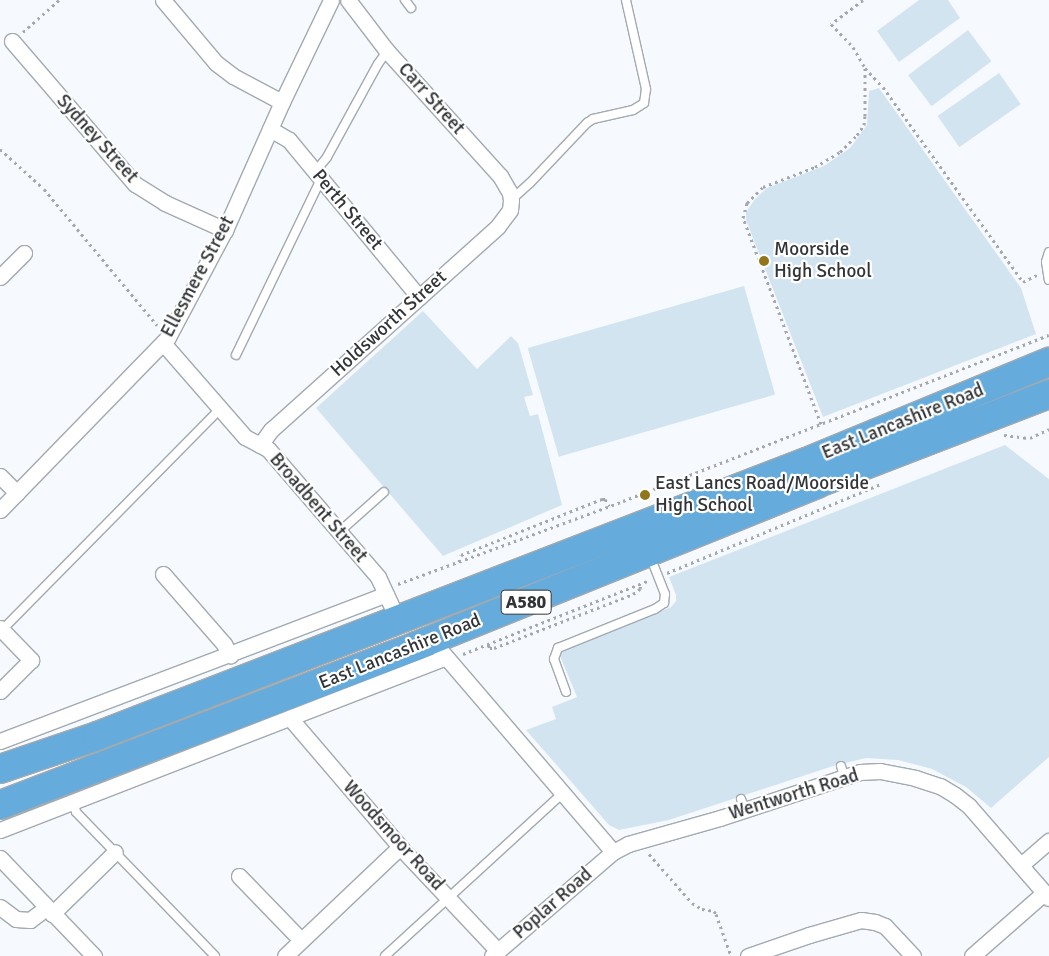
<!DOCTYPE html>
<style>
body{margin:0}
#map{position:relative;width:1049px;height:956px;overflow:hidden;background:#f6fafe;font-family:Signika,sans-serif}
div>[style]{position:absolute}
.green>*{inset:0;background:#d3e4f1;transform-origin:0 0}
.path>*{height:3px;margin-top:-1.5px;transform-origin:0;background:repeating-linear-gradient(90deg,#a4a7ab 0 2.5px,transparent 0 6.5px)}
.roads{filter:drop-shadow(1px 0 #a3aaaf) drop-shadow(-1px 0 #a3aaaf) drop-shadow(0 1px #a3aaaf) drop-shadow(0 -1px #a3aaaf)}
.lane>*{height:8px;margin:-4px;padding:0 4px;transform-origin:4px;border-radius:4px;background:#fff}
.street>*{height:15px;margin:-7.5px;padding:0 7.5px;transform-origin:7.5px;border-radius:7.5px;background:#fff}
.highway>*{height:28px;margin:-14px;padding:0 14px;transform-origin:14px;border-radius:14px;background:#65abdc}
.dots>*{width:14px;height:14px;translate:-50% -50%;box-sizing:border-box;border:2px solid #fff;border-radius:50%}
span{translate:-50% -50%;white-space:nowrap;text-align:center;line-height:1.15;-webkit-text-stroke:4.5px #fff;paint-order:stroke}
.shield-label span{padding:1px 4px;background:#fff;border:1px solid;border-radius:4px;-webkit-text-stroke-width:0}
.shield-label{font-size:18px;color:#323537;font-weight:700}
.street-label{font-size:19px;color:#323537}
.poi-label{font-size:19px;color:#323537}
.left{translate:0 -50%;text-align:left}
</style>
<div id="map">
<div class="green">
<div style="clip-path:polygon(919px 0,948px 0,960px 18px,899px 62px,877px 31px)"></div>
<div style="left:968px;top:30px;width:39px;height:75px;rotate:53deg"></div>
<div style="left:999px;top:73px;width:38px;height:75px;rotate:55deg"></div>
<div style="clip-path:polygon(879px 88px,1021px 288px,1036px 334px,823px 417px,746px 220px,746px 212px,755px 199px,767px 188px,824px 166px,850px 148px,867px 125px,869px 91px)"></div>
<div style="left:744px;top:286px;width:113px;height:225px;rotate:74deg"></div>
<div style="clip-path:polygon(423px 311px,477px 369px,511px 336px,518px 343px,533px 395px,524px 397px,530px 416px,538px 414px,562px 505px,443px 556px,316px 408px)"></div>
<div style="clip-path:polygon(1005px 445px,1049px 479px,1049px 757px,991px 808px,966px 787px,932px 769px,898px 760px,866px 758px,833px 766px,669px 820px,619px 830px,609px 825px,526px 730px,556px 719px,552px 707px,577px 697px,560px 656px,562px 651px,671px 607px,676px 601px,676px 595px,669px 577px)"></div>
</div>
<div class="path">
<div style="left:863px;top:0;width:40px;rotate:143deg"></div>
<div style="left:831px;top:24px;width:32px;rotate:46deg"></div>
<div style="left:853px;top:47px;width:24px;rotate:60deg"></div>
<div style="left:865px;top:68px;width:26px;rotate:47deg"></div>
<div style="left:883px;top:87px;width:240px;rotate:54.3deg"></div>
<div style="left:1023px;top:282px;width:16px;rotate:-27deg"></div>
<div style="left:23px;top:32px;width:48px;rotate:-41.6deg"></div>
<div style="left:0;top:149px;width:59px;rotate:42.3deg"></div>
<div style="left:44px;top:189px;width:177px;rotate:50.3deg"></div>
<div style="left:821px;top:424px;width:220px;rotate:-110.7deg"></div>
<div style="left:743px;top:218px;width:16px;rotate:-75deg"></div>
<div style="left:747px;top:203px;width:23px;rotate:-45deg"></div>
<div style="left:763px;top:187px;width:56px;rotate:-21deg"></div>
<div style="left:815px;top:167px;width:29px;rotate:-31deg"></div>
<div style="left:840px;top:152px;width:24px;rotate:-45deg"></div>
<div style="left:857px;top:135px;width:12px;rotate:-55deg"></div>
<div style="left:864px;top:125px;width:9px;rotate:-84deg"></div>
<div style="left:865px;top:116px;width:48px;rotate:-90deg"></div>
<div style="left:1004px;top:435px;width:26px;rotate:7deg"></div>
<div style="left:1030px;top:438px;width:21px;rotate:-25deg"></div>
<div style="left:459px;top:562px;width:7px;rotate:-74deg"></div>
<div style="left:461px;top:555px;width:152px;rotate:-21.7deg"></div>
<div style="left:602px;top:499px;width:3px"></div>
<div style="left:605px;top:499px;width:8px;rotate:60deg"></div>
<div style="left:667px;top:573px;width:232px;rotate:-22.6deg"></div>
<div style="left:398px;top:584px;width:240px;rotate:-20.2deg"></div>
<div style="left:623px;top:501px;width:457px;rotate:-21.3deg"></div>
<div style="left:488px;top:645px;width:4px;rotate:56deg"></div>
<div style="left:490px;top:648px;width:4px"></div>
<div style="left:494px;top:648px;width:149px;rotate:-21.2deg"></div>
<div style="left:633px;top:594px;width:9px;rotate:-36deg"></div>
<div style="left:640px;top:589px;width:5px;rotate:-79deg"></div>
<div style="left:463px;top:654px;width:198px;rotate:-21.6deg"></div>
<div style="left:649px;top:854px;width:65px;rotate:48.7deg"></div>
<div style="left:692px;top:903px;width:12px;rotate:31deg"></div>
<div style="left:702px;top:909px;width:12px;rotate:9deg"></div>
<div style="left:714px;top:911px;width:4px;rotate:56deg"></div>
<div style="left:716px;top:914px;width:45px;rotate:70.3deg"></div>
</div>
<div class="roads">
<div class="lane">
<div style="left:405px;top:0;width:10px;rotate:53deg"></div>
<div style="left:315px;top:172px;width:19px;rotate:-51deg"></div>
<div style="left:327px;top:157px;width:106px;rotate:-61.3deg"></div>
<div style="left:378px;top:64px;width:16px;rotate:-55deg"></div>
<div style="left:511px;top:200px;width:25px;rotate:-42deg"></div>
<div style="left:530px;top:183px;width:83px;rotate:-46.5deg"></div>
<div style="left:587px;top:123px;width:7px;rotate:-34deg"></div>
<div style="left:593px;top:119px;width:41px;rotate:-12.7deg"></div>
<div style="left:633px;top:110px;width:13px;rotate:-32deg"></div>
<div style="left:644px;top:103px;width:14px;rotate:-82deg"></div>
<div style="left:646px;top:89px;width:91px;rotate:-102.7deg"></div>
<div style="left:1049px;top:252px;width:10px;rotate:107deg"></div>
<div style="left:1046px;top:262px;width:18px;rotate:81deg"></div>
<div style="left:236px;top:355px;width:195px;rotate:-64.2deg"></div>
<div style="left:339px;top:532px;width:60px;rotate:-41.6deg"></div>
<div style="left:2px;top:630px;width:312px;rotate:-45.4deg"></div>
<div style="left:566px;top:692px;width:35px;rotate:-110deg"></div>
<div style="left:554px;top:659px;width:12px;rotate:-70deg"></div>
<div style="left:558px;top:648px;width:105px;rotate:-21.9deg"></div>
<div style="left:655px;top:609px;width:11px;rotate:-34deg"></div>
<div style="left:664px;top:603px;width:9px;rotate:-84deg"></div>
<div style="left:665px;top:594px;width:41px;rotate:-111.5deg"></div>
<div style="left:841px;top:766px;width:10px;rotate:73deg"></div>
<div style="left:741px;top:799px;width:11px;rotate:68deg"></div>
<div style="left:74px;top:802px;width:10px;rotate:79deg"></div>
<div style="left:76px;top:812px;width:200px;rotate:46deg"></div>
<div style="left:385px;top:956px;width:241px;rotate:-42.5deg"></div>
</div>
<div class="street">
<div style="left:163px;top:0;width:82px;rotate:49.9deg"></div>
<div style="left:216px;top:63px;width:21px;rotate:37deg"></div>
<div style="left:233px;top:76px;width:55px;rotate:28deg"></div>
<div style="left:12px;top:41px;width:189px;rotate:49.3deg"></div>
<div style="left:135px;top:184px;width:36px;rotate:32deg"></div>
<div style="left:165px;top:203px;width:66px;rotate:24.2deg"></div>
<div style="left:270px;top:129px;width:22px;rotate:30deg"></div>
<div style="left:289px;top:140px;width:204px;rotate:50.4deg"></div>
<div style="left:0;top:277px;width:34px;rotate:-45deg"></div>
<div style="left:163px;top:343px;width:125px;rotate:48.9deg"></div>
<div style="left:245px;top:437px;width:26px;rotate:28deg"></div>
<div style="left:268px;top:449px;width:169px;rotate:49.3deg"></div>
<div style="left:378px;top:577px;width:47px;rotate:65.1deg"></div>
<div style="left:260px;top:445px;width:19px;rotate:-54deg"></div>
<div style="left:271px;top:430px;width:305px;rotate:-41.9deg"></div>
<div style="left:498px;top:226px;width:20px;rotate:-53deg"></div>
<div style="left:510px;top:210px;width:10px;rotate:-84deg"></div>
<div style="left:511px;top:200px;width:7px;rotate:-98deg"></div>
<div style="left:510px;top:193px;width:20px;rotate:-120deg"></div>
<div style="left:500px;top:176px;width:169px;rotate:-132.1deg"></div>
<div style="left:387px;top:51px;width:64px;rotate:-127.4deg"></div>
<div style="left:0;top:476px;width:24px;rotate:45deg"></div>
<div style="left:0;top:510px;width:241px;rotate:-45.8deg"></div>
<div style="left:168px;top:337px;width:121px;rotate:-62deg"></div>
<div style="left:225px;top:230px;width:140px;rotate:-66deg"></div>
<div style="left:282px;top:102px;width:113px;rotate:-64.3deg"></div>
<div style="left:163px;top:574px;width:93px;rotate:48.9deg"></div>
<div style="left:224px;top:644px;width:13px;rotate:61deg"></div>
<div style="left:0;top:628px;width:45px;rotate:45.9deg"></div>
<div style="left:31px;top:660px;width:44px;rotate:135deg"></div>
<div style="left:440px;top:650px;width:266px;rotate:49.4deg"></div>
<div style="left:290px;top:718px;width:170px;rotate:49.5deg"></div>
<div style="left:400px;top:847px;width:143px;rotate:46.7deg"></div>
<div style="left:0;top:741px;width:413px;rotate:-20.8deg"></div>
<div style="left:0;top:830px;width:478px;rotate:-21.2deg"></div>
<div style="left:0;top:858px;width:136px;rotate:46.2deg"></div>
<div style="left:1021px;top:865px;width:37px;rotate:-41deg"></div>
<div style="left:239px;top:876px;width:89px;rotate:45.9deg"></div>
<div style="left:0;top:907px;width:20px;rotate:37deg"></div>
<div style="left:16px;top:919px;width:14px;rotate:4deg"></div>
<div style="left:30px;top:920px;width:20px;rotate:-37deg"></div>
<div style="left:52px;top:914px;width:88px;rotate:-44.5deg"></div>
<div style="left:285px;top:956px;width:158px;rotate:-43.5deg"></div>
<div style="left:492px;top:956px;width:160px;rotate:-40.7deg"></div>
<div style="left:613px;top:852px;width:17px;rotate:-28deg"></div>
<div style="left:628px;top:844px;width:96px;rotate:-15.8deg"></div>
<div style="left:720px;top:818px;width:147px;rotate:-18.2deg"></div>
<div style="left:860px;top:772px;width:20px;rotate:-3deg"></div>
<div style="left:880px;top:771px;width:36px;rotate:11deg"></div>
<div style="left:915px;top:778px;width:26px;rotate:18deg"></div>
<div style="left:940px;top:786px;width:17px;rotate:31deg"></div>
<div style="left:955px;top:795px;width:18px;rotate:38deg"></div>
<div style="left:969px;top:806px;width:122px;rotate:49deg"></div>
<div style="left:748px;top:956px;width:65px;rotate:-19deg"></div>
<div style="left:809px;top:935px;width:54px;rotate:-16.1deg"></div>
<div style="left:861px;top:920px;width:14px;rotate:8deg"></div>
<div style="left:875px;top:922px;width:11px;rotate:22deg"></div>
<div style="left:885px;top:926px;width:41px;rotate:47deg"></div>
<div style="left:972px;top:956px;width:96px;rotate:-41.2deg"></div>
</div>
<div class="highway">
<div style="left:0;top:769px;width:102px;rotate:-18.8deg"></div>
<div style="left:97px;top:736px;width:760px;rotate:-21.13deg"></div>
<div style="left:806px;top:462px;width:263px;rotate:-22.4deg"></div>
<div style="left:0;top:805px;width:445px;rotate:-20.9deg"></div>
<div style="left:416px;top:646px;width:432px;rotate:-22deg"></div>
<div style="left:816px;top:484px;width:250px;rotate:-21.1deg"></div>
</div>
</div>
<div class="dots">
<div style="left:764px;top:261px;background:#91761c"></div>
<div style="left:645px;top:495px;background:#91761c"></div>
</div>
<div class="shield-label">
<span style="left:526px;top:602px">A580</span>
</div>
<div class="street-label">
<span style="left:431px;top:99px;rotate:48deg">Carr Street</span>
<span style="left:97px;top:139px;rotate:48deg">Sydney Street</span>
<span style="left:347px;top:210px;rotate:50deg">Perth Street</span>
<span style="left:198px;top:277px;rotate:-62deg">Ellesmere Street</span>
<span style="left:389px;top:324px;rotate:-42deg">Holdsworth Street</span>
<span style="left:903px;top:422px;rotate:-22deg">East Lancashire Road</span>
<span style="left:318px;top:508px;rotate:49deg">Broadbent Street</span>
<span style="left:400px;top:652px;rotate:-22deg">East Lancashire Road</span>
<span style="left:794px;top:795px;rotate:-17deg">Wentworth Road</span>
<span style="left:393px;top:836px;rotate:48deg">Woodsmoor Road</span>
<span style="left:553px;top:904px;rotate:-41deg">Poplar Road</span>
</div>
<div class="poi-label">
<span class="left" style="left:774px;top:261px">Moorside<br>High School</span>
<span class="left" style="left:655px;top:495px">East Lancs Road/Moorside<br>High School</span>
</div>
</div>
